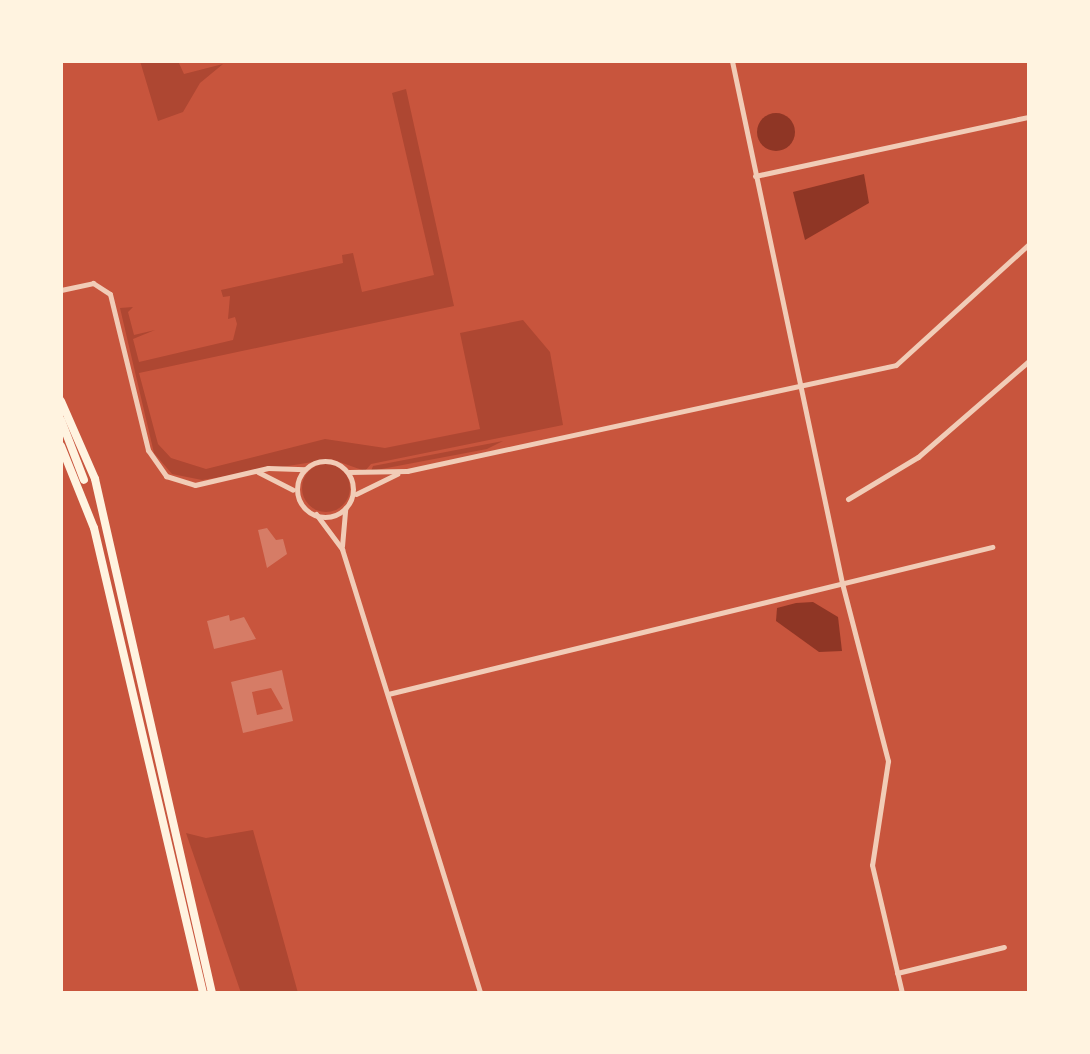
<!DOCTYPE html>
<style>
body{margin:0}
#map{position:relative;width:1090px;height:1054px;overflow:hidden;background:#c8553d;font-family:Literata,serif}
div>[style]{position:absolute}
.green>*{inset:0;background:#ae4732}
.round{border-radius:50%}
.water>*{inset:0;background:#8f3625}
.building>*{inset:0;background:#d67c66}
.minor>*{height:5px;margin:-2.5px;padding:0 2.5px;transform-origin:2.5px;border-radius:2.5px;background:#f1ccb7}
.minor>.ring{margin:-2.5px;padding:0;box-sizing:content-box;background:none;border:5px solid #f1ccb7;border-radius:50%}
.primary>*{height:8px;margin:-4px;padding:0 4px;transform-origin:4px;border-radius:4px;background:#fff3e0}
span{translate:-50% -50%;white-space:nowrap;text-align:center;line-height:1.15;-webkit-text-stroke:7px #fff3e0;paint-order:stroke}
.frame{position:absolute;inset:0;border:63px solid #fff3e0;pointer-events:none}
</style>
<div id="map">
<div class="green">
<div style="clip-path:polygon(178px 61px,184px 74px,223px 64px,200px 83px,183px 112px,158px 121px,140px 61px)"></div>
<div style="clip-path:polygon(406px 89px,454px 306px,139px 373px,158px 444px,171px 458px,206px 469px,325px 439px,385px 448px,480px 429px,460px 333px,523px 320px,550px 352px,563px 425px,371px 464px,365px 471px,331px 459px,202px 480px,172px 474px,154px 453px,120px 308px,133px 307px,128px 312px,134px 335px,155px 330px,133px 339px,139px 362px,233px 340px,237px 324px,235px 317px,228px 319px,230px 296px,223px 297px,221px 290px,343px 263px,342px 255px,353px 253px,362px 292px,434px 275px,392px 93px)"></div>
<div style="clip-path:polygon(503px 441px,487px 449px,371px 471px,373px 466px)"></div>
<div class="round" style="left:302px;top:464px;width:48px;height:48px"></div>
<div style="clip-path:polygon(253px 830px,298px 993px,241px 993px,186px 833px,206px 838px)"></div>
</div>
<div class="water">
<div class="round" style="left:757px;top:113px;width:38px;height:38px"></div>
<div style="clip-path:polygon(864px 174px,869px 203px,805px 240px,793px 192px)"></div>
<div style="clip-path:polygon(796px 603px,813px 602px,838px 617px,842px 651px,819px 652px,776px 621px,777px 608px)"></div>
</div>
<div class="building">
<div style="clip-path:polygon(267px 528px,276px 540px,283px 539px,287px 554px,267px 568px,258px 530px)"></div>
<div style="clip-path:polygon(229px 615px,230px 621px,244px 617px,256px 639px,214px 649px,207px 621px)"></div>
<div style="clip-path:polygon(evenodd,282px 670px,293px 721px,243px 733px,231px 682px,282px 670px,271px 688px,283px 709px,257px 715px,252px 692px,271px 688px)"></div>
</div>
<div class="minor">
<div style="left:732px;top:61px;width:533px;rotate:78.1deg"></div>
<div style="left:842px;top:583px;width:184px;rotate:75.5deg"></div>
<div style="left:888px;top:761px;width:105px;rotate:98.7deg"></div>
<div style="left:872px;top:865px;width:131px;rotate:76.8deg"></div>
<div style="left:755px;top:176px;width:280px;rotate:-12.2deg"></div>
<div style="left:61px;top:290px;width:33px;rotate:-12deg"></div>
<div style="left:93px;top:283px;width:20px;rotate:33deg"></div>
<div style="left:110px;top:294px;width:161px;rotate:76.3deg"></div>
<div style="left:148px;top:450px;width:32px;rotate:55deg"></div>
<div style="left:166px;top:476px;width:30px;rotate:17deg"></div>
<div style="left:195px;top:485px;width:75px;rotate:-13.1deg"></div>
<div style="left:268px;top:468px;width:37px;rotate:2deg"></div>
<div class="ring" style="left:297px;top:461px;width:51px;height:51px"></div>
<div style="left:258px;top:472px;width:39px;rotate:27deg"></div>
<div style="left:349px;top:472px;width:58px;rotate:-1deg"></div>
<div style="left:407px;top:471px;width:500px;rotate:-12.23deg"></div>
<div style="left:896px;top:365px;width:180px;rotate:-42.3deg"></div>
<div style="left:356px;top:494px;width:46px;rotate:-26deg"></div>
<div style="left:848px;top:499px;width:82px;rotate:-31deg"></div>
<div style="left:918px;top:457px;width:147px;rotate:-40.9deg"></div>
<div style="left:316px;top:514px;width:44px;rotate:53.4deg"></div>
<div style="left:342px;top:549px;width:465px;rotate:72.7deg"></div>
<div style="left:342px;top:546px;width:38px;rotate:-85deg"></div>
<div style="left:388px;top:694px;width:622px;rotate:-13.68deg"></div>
<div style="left:897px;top:973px;width:110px;rotate:-13.7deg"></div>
</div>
<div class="primary">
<div style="left:61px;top:401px;width:85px;rotate:66.4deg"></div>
<div style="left:95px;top:479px;width:527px;rotate:77.18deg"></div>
<div style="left:61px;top:420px;width:64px;rotate:69deg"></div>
<div style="left:61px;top:446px;width:88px;rotate:68.1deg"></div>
<div style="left:94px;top:528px;width:478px;rotate:76.8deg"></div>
</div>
<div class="frame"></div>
</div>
